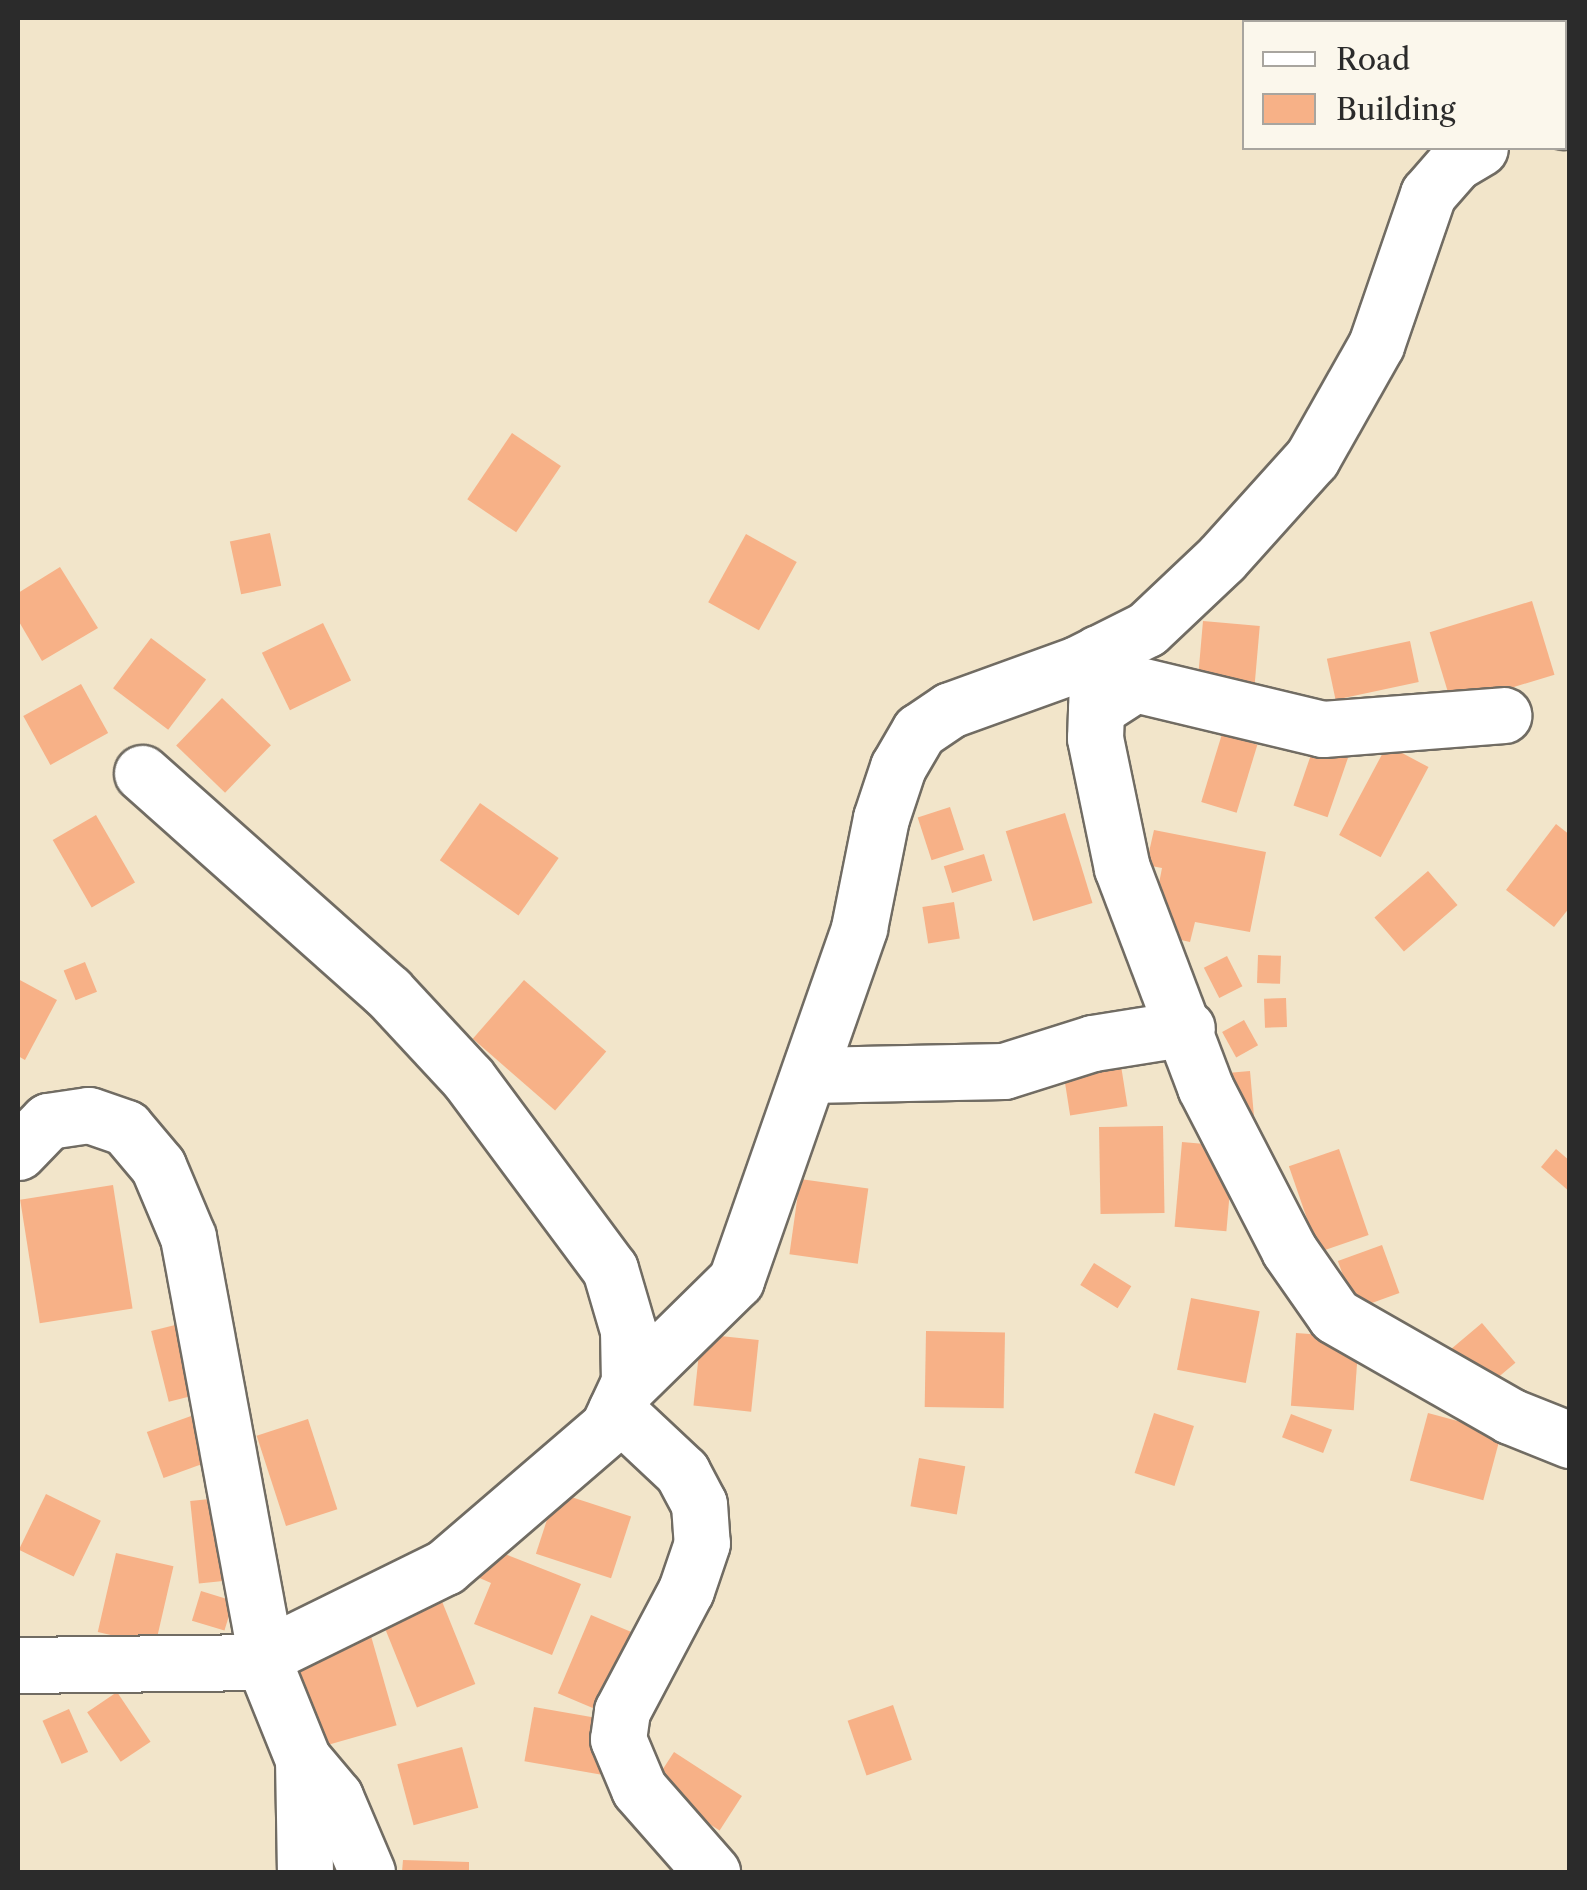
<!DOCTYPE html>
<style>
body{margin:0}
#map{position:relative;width:1587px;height:1890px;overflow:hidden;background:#f2e5ca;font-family:"Libre Caslon Text",serif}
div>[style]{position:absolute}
.building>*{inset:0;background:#f7b187;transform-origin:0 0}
.roads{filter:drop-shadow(2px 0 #716c63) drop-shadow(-2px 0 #716c63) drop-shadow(0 2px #716c63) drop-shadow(0 -2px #716c63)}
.minor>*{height:55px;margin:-27.5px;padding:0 27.5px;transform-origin:27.5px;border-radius:27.5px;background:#fff}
span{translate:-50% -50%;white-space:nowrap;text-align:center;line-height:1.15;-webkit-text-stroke:8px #fbf7ec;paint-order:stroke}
.frame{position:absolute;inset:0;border:20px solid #2b2b2b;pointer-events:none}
.legend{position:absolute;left:1242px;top:20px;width:325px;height:130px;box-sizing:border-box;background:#fbf7ec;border:2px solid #a8a59f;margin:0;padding:12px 18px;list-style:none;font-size:30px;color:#2b2b2b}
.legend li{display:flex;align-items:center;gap:20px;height:50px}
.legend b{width:50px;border:2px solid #a8a59f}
</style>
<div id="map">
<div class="building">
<div style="left:512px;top:433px;width:59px;height:80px;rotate:34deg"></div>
<div style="left:270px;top:533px;width:54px;height:41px;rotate:78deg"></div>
<div style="left:746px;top:534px;width:58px;height:78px;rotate:29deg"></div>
<div style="clip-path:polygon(60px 567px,98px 628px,42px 661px,18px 620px,18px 593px)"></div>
<div style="left:1532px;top:601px;width:77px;height:107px;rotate:73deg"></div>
<div style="left:1203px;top:621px;width:57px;height:67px;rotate:5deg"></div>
<div style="left:323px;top:623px;width:64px;height:68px;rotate:64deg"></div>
<div style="left:151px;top:638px;width:69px;height:63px;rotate:37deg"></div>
<div style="left:1410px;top:641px;width:42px;height:85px;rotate:78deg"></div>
<div style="left:81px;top:684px;width:56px;height:66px;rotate:61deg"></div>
<div style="left:222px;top:698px;width:68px;height:66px;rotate:44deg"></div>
<div style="left:1222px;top:734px;width:37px;height:71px;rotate:17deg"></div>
<div style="left:1387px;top:745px;width:47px;height:102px;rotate:28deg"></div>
<div style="left:1314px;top:746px;width:36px;height:63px;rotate:19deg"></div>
<div style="left:480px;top:803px;width:96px;height:70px;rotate:35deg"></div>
<div style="left:950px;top:807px;width:45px;height:34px;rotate:72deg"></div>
<div style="left:1065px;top:813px;width:94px;height:62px;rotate:73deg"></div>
<div style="left:96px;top:815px;width:78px;height:50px;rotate:60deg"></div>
<div style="clip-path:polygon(1556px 824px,1570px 835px,1570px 907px,1554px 927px,1506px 890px)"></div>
<div style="clip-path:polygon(1154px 830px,1266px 852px,1250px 932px,1195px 922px,1190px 942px,1163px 936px,1153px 914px,1162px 868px,1146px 865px)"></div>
<div style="left:984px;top:854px;width:28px;height:42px;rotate:73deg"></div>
<div style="left:1428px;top:871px;width:45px;height:71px;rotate:49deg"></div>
<div style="left:954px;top:902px;width:37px;height:32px;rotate:81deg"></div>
<div style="left:1258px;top:955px;width:23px;height:28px;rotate:2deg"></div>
<div style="left:1227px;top:956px;width:34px;height:26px;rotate:63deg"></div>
<div style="left:85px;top:962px;width:32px;height:23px;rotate:68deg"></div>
<div style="clip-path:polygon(18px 979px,57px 1000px,25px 1060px,18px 1056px)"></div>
<div style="left:524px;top:980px;width:109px;height:78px;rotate:41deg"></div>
<div style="left:1286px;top:998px;width:29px;height:22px;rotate:88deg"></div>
<div style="left:1244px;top:1020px;width:29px;height:25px;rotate:61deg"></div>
<div style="left:1119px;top:1053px;width:54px;height:58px;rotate:81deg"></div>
<div style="left:1250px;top:1071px;width:54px;height:20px;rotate:85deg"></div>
<div style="left:1163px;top:1126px;width:87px;height:64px;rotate:89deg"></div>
<div style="left:1182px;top:1142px;width:52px;height:85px;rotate:5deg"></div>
<div style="left:1339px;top:1149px;width:91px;height:53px;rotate:71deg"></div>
<div style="clip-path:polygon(1556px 1149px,1570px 1161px,1570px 1192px,1541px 1167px)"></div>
<div style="left:800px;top:1179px;width:69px;height:76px;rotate:8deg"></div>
<div style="left:113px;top:1185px;width:125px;height:94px;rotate:81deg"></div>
<div style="left:1382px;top:1245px;width:51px;height:47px;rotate:70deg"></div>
<div style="left:1094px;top:1263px;width:44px;height:26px;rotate:32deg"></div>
<div style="left:1191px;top:1298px;width:70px;height:73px;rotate:11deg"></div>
<div style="left:187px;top:1322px;width:73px;height:37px;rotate:76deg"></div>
<div style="left:1482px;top:1323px;width:52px;height:43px;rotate:50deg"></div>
<div style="left:926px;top:1331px;width:79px;height:76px;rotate:1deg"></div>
<div style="left:1296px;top:1333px;width:63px;height:73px;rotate:4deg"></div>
<div style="left:701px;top:1334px;width:58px;height:72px;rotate:6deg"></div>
<div style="left:1154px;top:1413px;width:42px;height:63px;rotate:18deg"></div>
<div style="left:1428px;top:1413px;width:76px;height:70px;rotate:15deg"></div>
<div style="left:1291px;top:1414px;width:44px;height:25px;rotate:21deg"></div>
<div style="left:191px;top:1416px;width:49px;height:47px;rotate:70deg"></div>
<div style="left:308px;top:1419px;width:95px;height:54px;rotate:72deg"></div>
<div style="left:919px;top:1458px;width:47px;height:49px;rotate:10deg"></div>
<div style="left:556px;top:1492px;width:79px;height:65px;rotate:18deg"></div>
<div style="left:46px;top:1494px;width:61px;height:62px;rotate:26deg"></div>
<div style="left:229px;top:1497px;width:83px;height:39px;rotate:84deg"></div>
<div style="clip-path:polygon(487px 1547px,581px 1584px,552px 1655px,474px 1624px,491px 1583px,475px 1576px)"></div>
<div style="left:116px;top:1553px;width:59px;height:81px;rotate:13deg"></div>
<div style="left:201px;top:1591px;width:34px;height:31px;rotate:17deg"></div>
<div style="left:439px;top:1594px;width:97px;height:63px;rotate:68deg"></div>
<div style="left:591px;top:1615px;width:47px;height:85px;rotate:23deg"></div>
<div style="left:369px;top:1629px;width:100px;height:79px;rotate:74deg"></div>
<div style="left:117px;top:1692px;width:60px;height:36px;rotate:56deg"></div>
<div style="left:893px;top:1705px;width:58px;height:48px;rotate:71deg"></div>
<div style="left:534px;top:1707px;width:77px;height:55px;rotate:10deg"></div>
<div style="left:69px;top:1709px;width:47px;height:29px;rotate:66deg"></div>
<div style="left:462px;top:1747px;width:63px;height:67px;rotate:75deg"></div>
<div style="left:674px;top:1752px;width:81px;height:41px;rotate:33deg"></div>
<div style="clip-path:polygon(403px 1860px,469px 1862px,469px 1872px,402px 1872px)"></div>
</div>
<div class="roads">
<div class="minor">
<div style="left:1564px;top:121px;width:6px;rotate:-9deg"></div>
<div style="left:1098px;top:653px;width:85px;rotate:92deg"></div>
<div style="left:1095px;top:738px;width:133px;rotate:78.3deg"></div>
<div style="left:1122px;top:868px;width:234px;rotate:69.2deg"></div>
<div style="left:1205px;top:1087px;width:183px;rotate:62.7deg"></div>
<div style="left:1289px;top:1250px;width:80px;rotate:55.1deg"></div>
<div style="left:1335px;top:1316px;width:202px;rotate:29.7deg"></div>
<div style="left:1510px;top:1416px;width:65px;rotate:21.8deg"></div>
<div style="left:1096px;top:709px;width:46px;rotate:-32.7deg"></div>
<div style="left:1135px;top:684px;width:193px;rotate:13.5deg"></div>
<div style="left:1323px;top:729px;width:181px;rotate:-4.4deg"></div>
<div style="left:142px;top:773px;width:329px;rotate:41.7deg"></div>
<div style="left:388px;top:992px;width:117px;rotate:47.1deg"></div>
<div style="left:468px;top:1078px;width:238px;rotate:53.4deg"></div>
<div style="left:610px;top:1269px;width:64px;rotate:73.6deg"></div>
<div style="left:628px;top:1330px;width:52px;rotate:88.9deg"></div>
<div style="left:629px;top:1382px;width:50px;rotate:115deg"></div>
<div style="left:608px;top:1427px;width:215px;rotate:139.3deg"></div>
<div style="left:445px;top:1567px;width:197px;rotate:153.8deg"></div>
<div style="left:810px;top:1075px;width:194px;rotate:-1.2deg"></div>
<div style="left:1004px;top:1071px;width:93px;rotate:-17.5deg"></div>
<div style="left:1093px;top:1043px;width:95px;rotate:-9.1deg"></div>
<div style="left:18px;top:1152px;width:43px;rotate:-45.9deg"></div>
<div style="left:48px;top:1121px;width:41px;rotate:-8.3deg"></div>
<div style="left:89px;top:1115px;width:39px;rotate:19deg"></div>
<div style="left:126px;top:1128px;width:50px;rotate:49.9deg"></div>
<div style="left:158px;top:1166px;width:77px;rotate:67.1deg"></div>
<div style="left:188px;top:1237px;width:445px;rotate:79.5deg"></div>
<div style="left:269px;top:1675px;width:91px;rotate:68deg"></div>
<div style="left:303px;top:1759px;width:50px;rotate:49.9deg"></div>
<div style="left:335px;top:1797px;width:82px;rotate:66.9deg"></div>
<div style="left:627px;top:1387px;width:153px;rotate:-44.5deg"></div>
<div style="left:736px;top:1280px;width:373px;rotate:-70.7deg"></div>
<div style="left:859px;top:928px;width:112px;rotate:-78.7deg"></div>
<div style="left:881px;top:818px;width:54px;rotate:-71.6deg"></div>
<div style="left:898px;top:767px;width:42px;rotate:-59.7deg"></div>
<div style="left:919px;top:731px;width:37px;rotate:-34deg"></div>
<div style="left:950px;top:710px;width:135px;rotate:-19.9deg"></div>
<div style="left:1077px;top:664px;width:78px;rotate:-26.6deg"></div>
<div style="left:1147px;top:629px;width:103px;rotate:-43.4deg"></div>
<div style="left:1222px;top:558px;width:135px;rotate:-48deg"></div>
<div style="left:1312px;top:458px;width:130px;rotate:-60.5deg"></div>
<div style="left:1376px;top:345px;width:160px;rotate:-71deg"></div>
<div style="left:1428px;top:194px;width:41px;rotate:-48.9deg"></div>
<div style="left:1455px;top:163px;width:29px;rotate:-31deg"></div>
<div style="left:616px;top:1410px;width:91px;rotate:43.2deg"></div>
<div style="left:682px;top:1472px;width:36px;rotate:62deg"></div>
<div style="left:699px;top:1504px;width:39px;rotate:86deg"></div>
<div style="left:702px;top:1543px;width:50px;rotate:108.8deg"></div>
<div style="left:686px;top:1590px;width:137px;rotate:117.9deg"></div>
<div style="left:622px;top:1711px;width:28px;rotate:98deg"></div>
<div style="left:618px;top:1739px;width:54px;rotate:67.2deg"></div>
<div style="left:639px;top:1789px;width:111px;rotate:48.7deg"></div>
<div style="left:18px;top:1665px;width:251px;rotate:-0.7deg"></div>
<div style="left:303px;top:1759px;width:113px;rotate:89deg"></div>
</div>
</div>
<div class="frame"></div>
<ul class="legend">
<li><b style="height:12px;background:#fff"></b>Road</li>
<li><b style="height:28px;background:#f7b187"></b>Building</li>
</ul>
</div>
